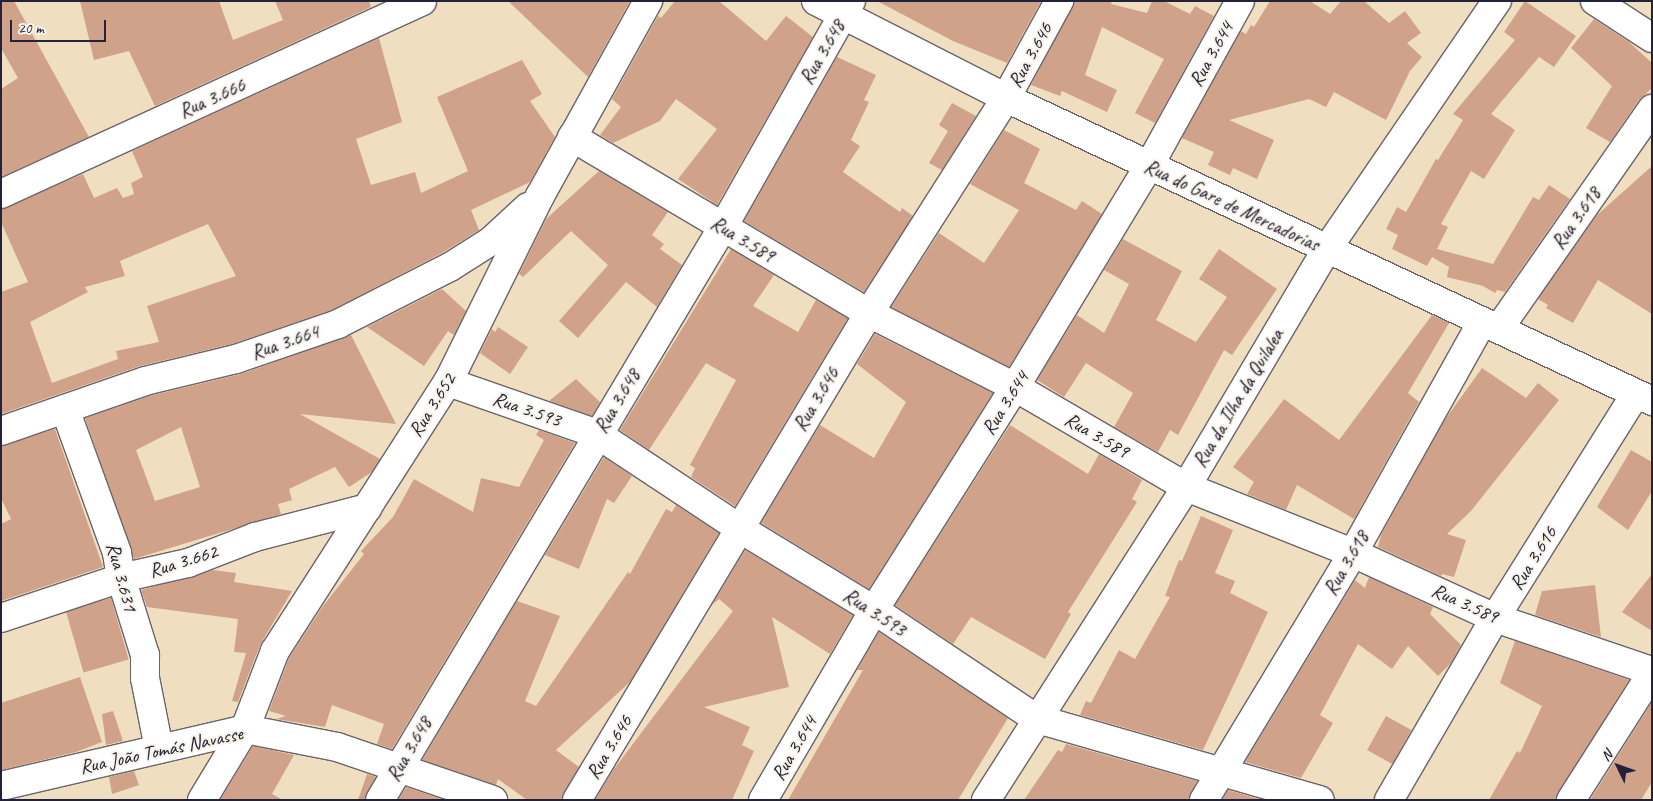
<!DOCTYPE html>
<meta charset="utf-8">
<style>
body{margin:0}
#map{position:relative;width:1653px;height:801px;overflow:hidden;background:#efdfc0;font-family:Caveat,sans-serif}
div>[style]{position:absolute}
.building>*{inset:0;background:#d0a289;transform-origin:0 0}
.roads{filter:drop-shadow(1px 0 #6a646a) drop-shadow(-1px 0 #6a646a) drop-shadow(0 1px #6a646a) drop-shadow(0 -1px #6a646a)}
.minor>*{height:28px;margin:-14px;padding:0 14px;transform-origin:14px;border-radius:14px;background:#fff}
.tertiary>*{height:28px;margin:-14px;padding:0 14px;transform-origin:14px;border-radius:14px;background:#fff}
span{translate:-50% -50%;white-space:nowrap;text-align:center;line-height:1.15;-webkit-text-stroke:4px #f7f3e8;paint-order:stroke}
.street-label{font-size:20px;color:#22223b}
.frame{position:absolute;inset:0;border:2px solid #22223b;pointer-events:none}
.north{position:absolute;left:1593px;top:741px;width:50px;height:50px;-webkit-text-stroke:4px #f7f3e8;paint-order:stroke;rotate:312deg;font-size:14px;font-weight:700;line-height:20px;text-align:center;color:#22223b}
.north::after{content:'';display:block;margin:auto;width:18px;height:22px;background:#22223b;clip-path:polygon(50% 0,100% 100%,50% 72%,0 100%)}
.scale{position:absolute;left:10px;top:20px;width:96px;height:22px;box-sizing:border-box;border:2px solid #22223b;border-top:0;padding-left:6px;font-size:15px;line-height:18px;white-space:nowrap;color:#22223b;-webkit-text-stroke:4px #f7f3e8;paint-order:stroke}
</style>
<div id="map">
<div class="building">
<div style="clip-path:polygon(1px 1px,14px 1px,89px 137px,1px 177px,1px 89px,18px 78px,1px 48px)"></div>
<div style="clip-path:polygon(80px 1px,219px 1px,233px 40px,283px 20px,275px 1px,369px 1px,371px 7px,155px 106px,129px 51px,94px 60px)"></div>
<div style="clip-path:polygon(508px 1px,630px 1px,588px 77px)"></div>
<div style="clip-path:polygon(675px 1px,719px 1px,766px 41px,786px 16px,813px 37px,717px 205px,678px 179px,717px 129px,676px 99px,660px 121px,613px 143px,600px 135px,621px 107px,612px 99px,658px 16px,661px 18px)"></div>
<div style="clip-path:polygon(877px 1px,1041px 1px,1007px 63px,953px 41px)"></div>
<div style="clip-path:polygon(1075px 1px,1112px 1px,1111px 4px,1147px 13px,1152px 1px,1164px 1px,1190px 14px,1195px 6px,1214px 16px,1155px 123px,1135px 113px,1164px 59px,1102px 27px,1085px 75px,1117px 90px,1107px 112px,1062px 91px,1060px 96px,1031px 85px)"></div>
<div style="clip-path:polygon(1270px 1px,1310px 1px,1330px 14px,1341px 1px,1364px 1px,1389px 23px,1405px 11px,1421px 33px,1407px 43px,1422px 57px,1410px 71px,1386px 120px,1334px 92px,1326px 107px,1309px 99px,1229px 120px,1274px 140px,1257px 179px,1233px 168px,1230px 175px,1208px 165px,1214px 152px,1182px 138px,1241px 31px,1246px 34px,1251px 25px,1254px 27px)"></div>
<div style="clip-path:polygon(1525px 1px,1576px 36px,1554px 67px,1539px 57px,1491px 114px,1515px 130px,1484px 179px,1471px 171px,1441px 224px,1448px 227px,1437px 249px,1493px 264px,1533px 197px,1539px 200px,1549px 185px,1570px 199px,1505px 292px,1497px 290px,1495px 293px,1483px 286px,1447px 277px,1449px 267px,1432px 257px,1427px 266px,1392px 249px,1398px 235px,1386px 229px,1397px 207px,1406px 212px,1436px 159px,1438px 160px,1463px 120px,1453px 114px,1515px 40px,1504px 32px)"></div>
<div style="clip-path:polygon(1594px 19px,1629px 42px,1652px 63px,1652px 88px,1639px 100px,1610px 142px,1586px 128px,1612px 86px,1571px 48px)"></div>
<div style="clip-path:polygon(evenodd,379px 38px,402px 122px,356px 139px,371px 185px,415px 172px,421px 193px,468px 171px,437px 97px,522px 60px,542px 94px,530px 101px,555px 137px,530px 182px,471px 210px,479px 230px,442px 253px,332px 310px,232px 344px,140px 366px,1px 414px,1px 292px,28px 282px,1px 222px,1px 209px,83px 174px,94px 198px,117px 188px,123px 198px,134px 194px,131px 183px,143px 177px,132px 151px,379px 38px,208px 224px,236px 276px,147px 306px,159px 342px,116px 351px,118px 359px,52px 383px,30px 322px,88px 292px,85px 287px,125px 276px,120px 261px,208px 224px)"></div>
<div style="clip-path:polygon(837px 57px,876px 75px,864px 100px,869px 102px,851px 140px,860px 146px,843px 172px,900px 212px,902px 208px,913px 216px,864px 292px,744px 221px)"></div>
<div style="clip-path:polygon(952px 103px,976px 116px,942px 170px,929px 163px,948px 131px,939px 125px)"></div>
<div style="clip-path:polygon(1004px 130px,1040px 149px,1024px 183px,1076px 210px,1082px 201px,1102px 214px,1009px 367px,891px 307px,939px 233px,984px 263px,1019px 210px,970px 184px)"></div>
<div style="clip-path:polygon(1652px 166px,1652px 314px,1598px 280px,1573px 323px,1546px 308px,1548px 305px,1538px 299px,1596px 216px)"></div>
<div style="clip-path:polygon(599px 171px,668px 212px,652px 235px,664px 244px,660px 249px,682px 265px,657px 307px,626px 282px,578px 338px,559px 321px,608px 265px,571px 231px,523px 277px,519px 274px,546px 219px)"></div>
<div style="clip-path:polygon(1123px 239px,1182px 271px,1156px 320px,1196px 342px,1227px 297px,1199px 279px,1219px 249px,1277px 289px,1232px 355px,1224px 350px,1178px 435px,1170px 430px,1158px 452px,1114px 427px,1133px 393px,1086px 363px,1064px 397px,1037px 380px,1077px 315px,1104px 333px,1129px 284px,1104px 270px)"></div>
<div style="clip-path:polygon(731px 249px,774px 275px,753px 306px,798px 332px,816px 300px,848px 318px,735px 506px,691px 477px,695px 468px,690px 465px,736px 380px,706px 363px,649px 450px,620px 430px)"></div>
<div style="clip-path:polygon(442px 289px,466px 311px,454px 335px,448px 331px,424px 366px,367px 327px)"></div>
<div style="clip-path:polygon(1432px 315px,1449px 323px,1408px 393px,1419px 402px,1354px 519px,1297px 485px,1286px 510px,1247px 494px,1254px 482px,1233px 467px,1284px 399px,1339px 440px)"></div>
<div style="clip-path:polygon(498px 327px,528px 347px,510px 374px,480px 353px,492px 329px,495px 332px)"></div>
<div style="clip-path:polygon(875px 334px,993px 393px,869px 589px,761px 523px,820px 425px,874px 458px,906px 402px,857px 364px)"></div>
<div style="clip-path:polygon(evenodd,351px 335px,396px 424px,300px 414px,380px 459px,372px 472px,349px 487px,335px 467px,289px 489px,292px 500px,278px 504px,281px 514px,134px 559px,85px 418px,149px 396px,241px 374px,351px 335px,181px 427px,200px 487px,155px 501px,136px 450px,181px 427px)"></div>
<div style="clip-path:polygon(1482px 368px,1526px 398px,1538px 383px,1559px 400px,1471px 511px,1447px 534px,1466px 540px,1454px 577px,1442px 574px,1441px 576px,1378px 547px,1381px 535px,1444px 421px)"></div>
<div style="clip-path:polygon(576px 379px,600px 402px,592px 416px,549px 401px)"></div>
<div style="clip-path:polygon(1010px 425px,1088px 474px,1099px 454px,1142px 480px,1132px 499px,1137px 502px,1068px 612px,1071px 614px,1045px 659px,971px 617px,953px 644px,895px 605px)"></div>
<div style="clip-path:polygon(55px 429px,103px 567px,1px 601px,1px 524px,11px 519px,1px 498px,1px 446px)"></div>
<div style="clip-path:polygon(539px 430px,575px 443px,392px 749px,377px 744px,384px 724px,332px 705px,325px 727px,276px 719px,286px 716px,269px 711px,289px 658px,323px 606px,364px 554px,361px 551px,393px 517px,414px 479px,473px 512px,481px 478px,519px 487px,544px 440px,536px 435px)"></div>
<div style="clip-path:polygon(1631px 450px,1652px 462px,1652px 491px,1628px 530px,1597px 507px)"></div>
<div style="clip-path:polygon(604px 457px,632px 476px,614px 503px,607px 499px,579px 569px,545px 555px)"></div>
<div style="clip-path:polygon(676px 505px,719px 533px,630px 682px,556px 750px,579px 767px,561px 800px,527px 800px,498px 779px,496px 785px,422px 760px,517px 601px,560px 616px,525px 701px,536px 706px,628px 572px,630px 574px,666px 509px,672px 512px)"></div>
<div style="clip-path:polygon(1201px 516px,1233px 530px,1215px 573px,1235px 581px,1230px 593px,1268px 612px,1203px 750px,1080px 715px,1086px 701px,1091px 703px,1119px 650px,1135px 659px,1170px 597px,1165px 596px,1179px 560px,1182px 561px)"></div>
<div style="clip-path:polygon(745px 550px,853px 615px,830px 654px,772px 617px,789px 687px,704px 707px,750px 727px,742px 745px,754px 751px,732px 800px,595px 800px,614px 769px,733px 611px,719px 599px,712px 605px)"></div>
<div style="clip-path:polygon(213px 570px,236px 573px,234px 582px,292px 591px,260px 645px,238px 702px,232px 701px,246px 653px,234px 652px,238px 619px,147px 607px,141px 590px)"></div>
<div style="clip-path:polygon(1652px 574px,1652px 631px,1622px 612px)"></div>
<div style="clip-path:polygon(1369px 577px,1433px 607px,1430px 614px,1461px 645px,1451px 663px,1438px 676px,1408px 646px,1392px 669px,1358px 644px,1320px 715px,1333px 723px,1301px 778px,1245px 762px,1355px 580px,1365px 588px)"></div>
<div style="clip-path:polygon(1595px 585px,1601px 637px,1535px 615px,1542px 591px)"></div>
<div style="left:111px;top:598px;width:64px;height:47px;rotate:74deg"></div>
<div style="clip-path:polygon(879px 632px,1008px 718px,958px 800px,788px 800px,863px 670px,857px 670px)"></div>
<div style="clip-path:polygon(1515px 641px,1629px 680px,1555px 800px,1489px 800px,1517px 751px,1520px 753px,1542px 706px,1500px 683px)"></div>
<div style="clip-path:polygon(80px 677px,102px 742px,76px 752px,1px 770px,1px 703px)"></div>
<div style="clip-path:polygon(1652px 702px,1652px 782px,1641px 800px,1590px 800px)"></div>
<div style="clip-path:polygon(113px 711px,123px 741px,106px 745px,102px 714px)"></div>
<div style="left:1386px;top:716px;width:29px;height:39px;rotate:29deg"></div>
<div style="clip-path:polygon(1066px 744px,1197px 781px,1188px 800px,1024px 800px,1058px 750px,1062px 752px)"></div>
<div style="clip-path:polygon(253px 746px,294px 755px,272px 794px,283px 800px,220px 800px)"></div>
<div style="clip-path:polygon(134px 771px,139px 785px,112px 794px,109px 777px)"></div>
<div style="clip-path:polygon(367px 774px,376px 777px,364px 800px,358px 800px)"></div>
<div style="clip-path:polygon(406px 787px,444px 800px,398px 800px)"></div>
<div style="clip-path:polygon(1228px 790px,1262px 800px,1222px 800px)"></div>
</div>
<div class="roads">
<div class="minor">
<div style="left:1595px;top:1px;width:68px;rotate:33deg"></div>
<div style="left:572px;top:137px;width:345px;rotate:30.7deg"></div>
<div style="left:869px;top:313px;width:164px;rotate:26.9deg"></div>
<div style="left:1015px;top:387px;width:198px;rotate:30.3deg"></div>
<div style="left:1186px;top:487px;width:180px;rotate:21.6deg"></div>
<div style="left:1353px;top:553px;width:156px;rotate:24.6deg"></div>
<div style="left:1495px;top:618px;width:166px;rotate:18.7deg"></div>
<div style="left:1px;top:194px;width:463px;rotate:-24.6deg"></div>
<div style="left:1500px;top:327px;width:266px;rotate:-55.1deg"></div>
<div style="left:448px;top:382px;width:158px;rotate:19.2deg"></div>
<div style="left:597px;top:434px;width:170px;rotate:33.5deg"></div>
<div style="left:739px;top:528px;width:158px;rotate:31.3deg"></div>
<div style="left:874px;top:610px;width:196px;rotate:33.8deg"></div>
<div style="left:1037px;top:719px;width:294px;rotate:16deg"></div>
<div style="left:65px;top:409px;width:153px;rotate:70.1deg"></div>
<div style="left:117px;top:553px;width:25px;rotate:81deg"></div>
<div style="left:121px;top:578px;width:81px;rotate:72.7deg"></div>
<div style="left:145px;top:655px;width:23px;rotate:90deg"></div>
<div style="left:145px;top:678px;width:72px;rotate:78.8deg"></div>
<div style="left:1px;top:431px;width:152px;rotate:-19.1deg"></div>
<div style="left:145px;top:381px;width:94px;rotate:-13.6deg"></div>
<div style="left:236px;top:359px;width:108px;rotate:-18.9deg"></div>
<div style="left:338px;top:324px;width:126px;rotate:-27deg"></div>
<div style="left:450px;top:267px;width:49px;rotate:-32.4deg"></div>
<div style="left:491px;top:241px;width:50px;rotate:-42.6deg"></div>
<div style="left:1px;top:618px;width:126px;rotate:-18.4deg"></div>
<div style="left:121px;top:578px;width:69px;rotate:-12.6deg"></div>
<div style="left:188px;top:563px;width:72px;rotate:-21.2deg"></div>
<div style="left:255px;top:537px;width:116px;rotate:-14.5deg"></div>
<div style="left:1px;top:786px;width:251px;rotate:-13.1deg"></div>
<div style="left:245px;top:729px;width:94px;rotate:11.1deg"></div>
<div style="left:337px;top:747px;width:165px;rotate:18.8deg"></div>
<div style="left:202px;top:800px;width:83px;rotate:-58.8deg"></div>
<div style="left:245px;top:729px;width:84px;rotate:-69deg"></div>
<div style="left:275px;top:651px;width:320px;rotate:-57.3deg"></div>
<div style="left:448px;top:382px;width:208px;rotate:-63.7deg"></div>
<div style="left:540px;top:196px;width:223px;rotate:-61deg"></div>
<div style="left:380px;top:800px;width:668px;rotate:-59.1deg"></div>
<div style="left:723px;top:227px;width:260px;rotate:-60.5deg"></div>
<div style="left:577px;top:800px;width:568px;rotate:-59.05deg"></div>
<div style="left:869px;top:313px;width:255px;rotate:-57.5deg"></div>
<div style="left:1006px;top:98px;width:111px;rotate:-61.3deg"></div>
<div style="left:763px;top:800px;width:220px;rotate:-59.7deg"></div>
<div style="left:874px;top:610px;width:264px;rotate:-57.7deg"></div>
<div style="left:1015px;top:387px;width:258px;rotate:-58.8deg"></div>
<div style="left:1149px;top:166px;width:188px;rotate:-61.1deg"></div>
<div style="left:986px;top:800px;width:371px;rotate:-57.4deg"></div>
<div style="left:1186px;top:487px;width:277px;rotate:-59.4deg"></div>
<div style="left:1327px;top:249px;width:301px;rotate:-55.6deg"></div>
<div style="left:1204px;top:800px;width:288px;rotate:-58.9deg"></div>
<div style="left:1353px;top:553px;width:265px;rotate:-60.8deg"></div>
<div style="left:1389px;top:800px;width:211px;rotate:-59.8deg"></div>
<div style="left:1495px;top:618px;width:263px;rotate:-57.9deg"></div>
<div style="left:1571px;top:800px;width:151px;rotate:-57.5deg"></div>
</div>
<div class="tertiary">
<div style="left:816px;top:1px;width:213px;rotate:27deg"></div>
<div style="left:1006px;top:98px;width:714px;rotate:25.13deg"></div>
</div>
</div>
<div class="street-label">
<span style="left:822px;top:52px;rotate:-60deg">Rua 3.648</span>
<span style="left:1211px;top:54px;rotate:-61deg">Rua 3.644</span>
<span style="left:1030px;top:55px;rotate:-61deg">Rua 3.646</span>
<span style="left:212px;top:98px;rotate:-24deg">Rua 3.666</span>
<span style="left:1232px;top:205px;rotate:25deg">Rua do Gare de Mercadorias</span>
<span style="left:1576px;top:218px;rotate:-55deg">Rua 3.618</span>
<span style="left:743px;top:239px;rotate:31deg">Rua 3.589</span>
<span style="left:285px;top:342px;rotate:-19deg">Rua 3.664</span>
<span style="left:1238px;top:398px;rotate:-59deg">Rua da Ilha da Quilalea</span>
<span style="left:816px;top:399px;rotate:-59deg">Rua 3.646</span>
<span style="left:617px;top:401px;rotate:-59deg">Rua 3.648</span>
<span style="left:1005px;top:403px;rotate:-58deg">Rua 3.644</span>
<span style="left:432px;top:405px;rotate:-58deg">Rua 3.652</span>
<span style="left:527px;top:409px;rotate:19deg">Rua 3.593</span>
<span style="left:1097px;top:435px;rotate:30deg">Rua 3.589</span>
<span style="left:1533px;top:558px;rotate:-58deg">Rua 3.616</span>
<span style="left:183px;top:561px;rotate:-17deg">Rua 3.662</span>
<span style="left:1346px;top:563px;rotate:-60deg">Rua 3.618</span>
<span style="left:122px;top:577px;rotate:75deg">Rua 3.631</span>
<span style="left:1465px;top:603px;rotate:24deg">Rua 3.589</span>
<span style="left:875px;top:612px;rotate:33deg">Rua 3.593</span>
<span style="left:609px;top:747px;rotate:-59deg">Rua 3.646</span>
<span style="left:794px;top:748px;rotate:-60deg">Rua 3.644</span>
<span style="left:409px;top:749px;rotate:-60deg">Rua 3.648</span>
<span style="left:161px;top:750px;rotate:-12deg">Rua João Tomás Navasse</span>
</div>
<div class="frame"></div>
<div class="north">N</div>
<div class="scale">20 m</div>
</div>
